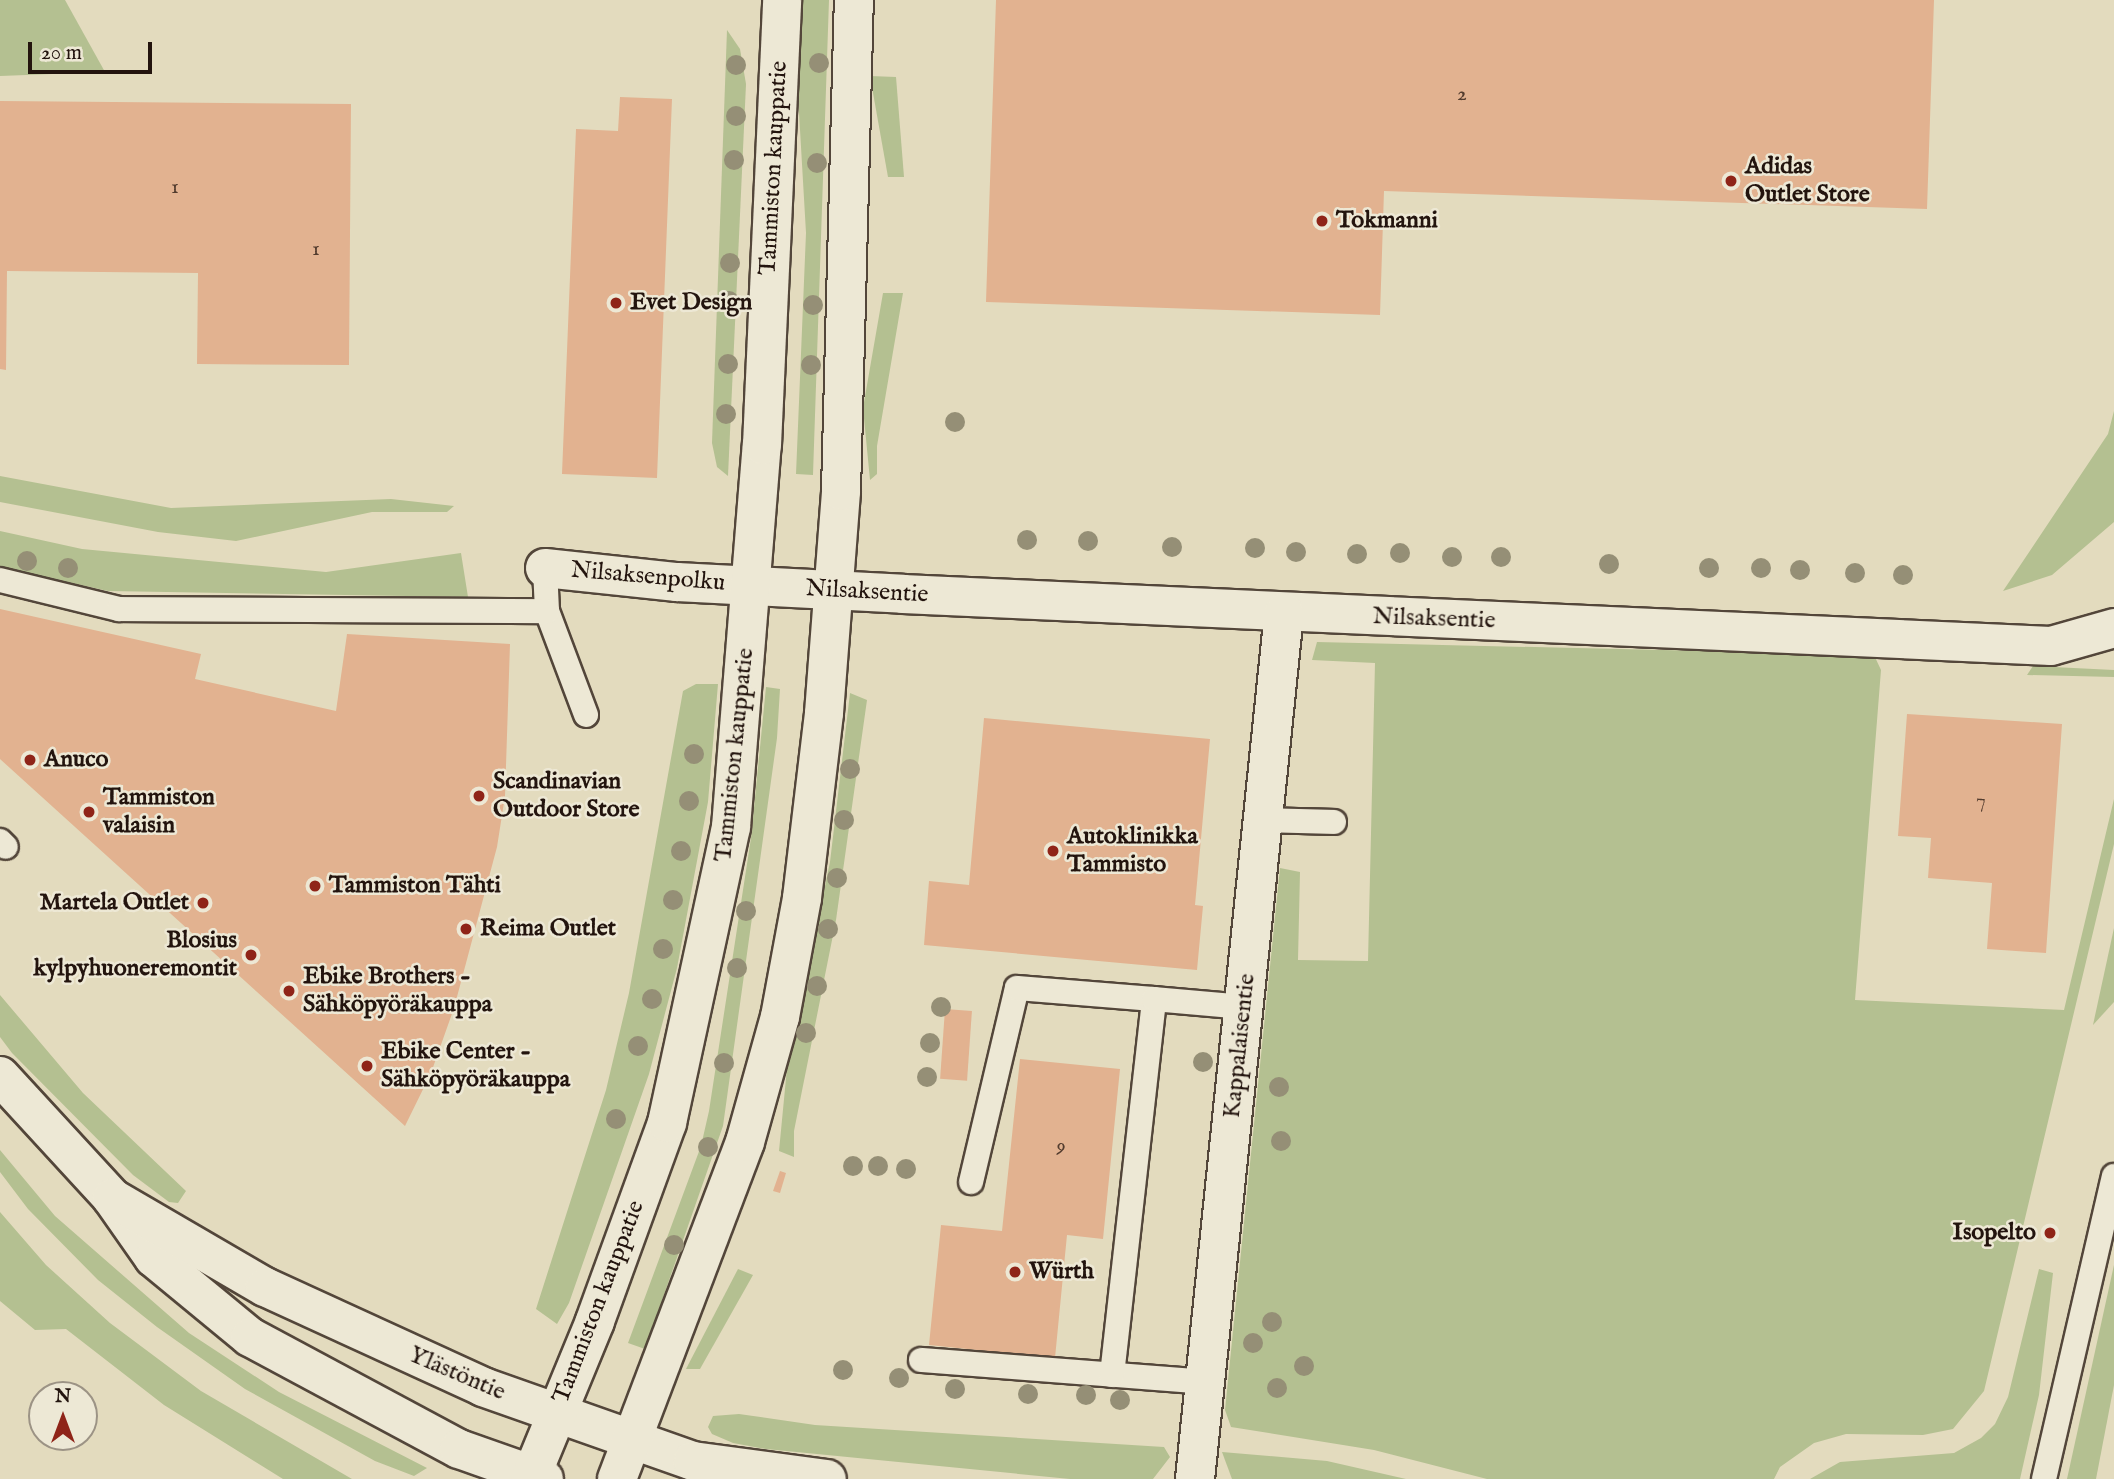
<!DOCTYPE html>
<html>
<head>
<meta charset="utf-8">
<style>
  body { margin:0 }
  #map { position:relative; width:2114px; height:1479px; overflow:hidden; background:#e3dbbe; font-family:"IM FELL English",serif }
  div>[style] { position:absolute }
  .green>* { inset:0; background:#b4c091 }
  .building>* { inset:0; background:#e2b290; transform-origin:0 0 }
  .roads { filter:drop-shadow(2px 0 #53463a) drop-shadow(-2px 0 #53463a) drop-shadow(0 2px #53463a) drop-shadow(0 -2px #53463a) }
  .lane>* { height:24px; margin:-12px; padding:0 12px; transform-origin:12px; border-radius:12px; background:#ede8d5 }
  .street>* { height:38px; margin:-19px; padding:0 19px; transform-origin:19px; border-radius:19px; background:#ede8d5 }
  .secondary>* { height:38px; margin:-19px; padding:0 19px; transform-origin:19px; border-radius:19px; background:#ede8d5 }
  .trees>* { width:20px; height:20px; margin:-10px; border-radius:50%; background:#958f76 }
  .dots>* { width:19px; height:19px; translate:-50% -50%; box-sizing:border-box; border:4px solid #ede8d5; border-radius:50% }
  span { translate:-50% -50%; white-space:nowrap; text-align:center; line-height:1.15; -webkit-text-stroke:5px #ede8d5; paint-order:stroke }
  .number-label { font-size:21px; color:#533c2e }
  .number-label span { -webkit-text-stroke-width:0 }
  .poi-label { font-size:24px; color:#23140e; font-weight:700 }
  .left { translate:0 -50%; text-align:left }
  .right { translate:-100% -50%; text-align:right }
  .street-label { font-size:24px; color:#23140e }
  .north { position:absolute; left:28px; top:1381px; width:70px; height:70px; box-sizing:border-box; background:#ede8d5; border:2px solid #9c9385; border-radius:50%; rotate:0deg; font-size:19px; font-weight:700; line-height:28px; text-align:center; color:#23140e }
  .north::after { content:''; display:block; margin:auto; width:24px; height:32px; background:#8f2418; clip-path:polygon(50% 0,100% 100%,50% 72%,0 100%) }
  .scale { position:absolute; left:28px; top:42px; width:124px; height:32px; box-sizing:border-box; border:4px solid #23140e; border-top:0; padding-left:9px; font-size:21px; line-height:24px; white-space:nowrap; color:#23140e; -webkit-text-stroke:5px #ede8d5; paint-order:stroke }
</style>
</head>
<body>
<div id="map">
  <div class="green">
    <i style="clip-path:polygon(0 0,65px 0,105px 72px,0 76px)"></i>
    <i style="clip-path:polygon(799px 0,829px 0,813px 475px,796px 474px,806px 233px,797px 78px)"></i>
    <i style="clip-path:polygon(727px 30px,740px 49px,746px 84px,728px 476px,717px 467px,712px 443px)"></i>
    <i style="clip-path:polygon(870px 76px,896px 77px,904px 177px,888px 177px)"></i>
    <i style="clip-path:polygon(883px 293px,903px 293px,877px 446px,877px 474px,870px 480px,863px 408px)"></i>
    <i style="clip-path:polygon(2114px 411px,2114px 522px,2052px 575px,2003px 591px,2108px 434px)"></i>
    <i style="clip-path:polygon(0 476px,171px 508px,391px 499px,454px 506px,447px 512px,372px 512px,236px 541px,158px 532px,0 502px)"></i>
    <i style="clip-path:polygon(0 531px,82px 549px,326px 572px,461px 553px,468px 597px,108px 591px,0 567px)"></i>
    <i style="clip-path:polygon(1317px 642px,1874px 655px,1881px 670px,1855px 1000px,2064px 1010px,2114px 799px,2114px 844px,1984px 1391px,1953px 1429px,1923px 1435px,1846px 1434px,1814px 1443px,1780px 1467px,1774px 1479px,1487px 1479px,1374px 1450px,1231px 1427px,1225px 1410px,1280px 868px,1300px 872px,1298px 960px,1368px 961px,1375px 663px,1312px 660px)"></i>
    <i style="clip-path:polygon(2033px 666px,2114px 670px,2114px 677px,2027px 675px)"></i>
    <i style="clip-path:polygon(696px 684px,718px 684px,708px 802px,677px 968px,649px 1074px,569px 1303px,557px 1324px,536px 1309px,606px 1090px,629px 993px,683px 691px)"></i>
    <i style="clip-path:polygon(766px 687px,780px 689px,777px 738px,723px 1126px,645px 1349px,628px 1343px,701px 1146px,709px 1111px,751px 838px)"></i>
    <i style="clip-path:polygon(850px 693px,867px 700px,836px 920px,794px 1131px,794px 1157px,779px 1151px,787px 1068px,830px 862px)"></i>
    <i style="clip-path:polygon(2114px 928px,2114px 1002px,2093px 1025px)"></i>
    <i style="clip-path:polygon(0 995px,83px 1093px,186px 1191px,178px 1203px,169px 1202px,133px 1175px,12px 1053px,0 1037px)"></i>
    <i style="clip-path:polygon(0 1150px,55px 1216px,189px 1333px,279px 1392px,427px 1468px,414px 1476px,375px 1461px,245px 1389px,157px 1327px,98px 1280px,28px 1209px,0 1172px)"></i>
    <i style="clip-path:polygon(0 1212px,46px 1265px,110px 1323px,201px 1391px,352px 1479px,283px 1479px,164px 1405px,66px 1329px,35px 1330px,0 1301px)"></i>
    <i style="clip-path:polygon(2114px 1265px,2114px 1385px,2096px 1479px,2067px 1479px)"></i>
    <i style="clip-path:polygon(738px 1269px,753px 1275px,700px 1369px,686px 1369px)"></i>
    <i style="clip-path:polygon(2039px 1269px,2053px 1273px,2039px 1395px,2020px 1479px,1810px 1479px,1840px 1462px,1954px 1453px,1981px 1438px,1995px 1424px,2008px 1397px)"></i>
    <i style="clip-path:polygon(739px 1414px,815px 1425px,1164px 1447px,1170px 1457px,1153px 1479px,1070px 1479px,766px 1449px,733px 1443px,712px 1434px,708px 1427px,713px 1416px)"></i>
    <i style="clip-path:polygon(1222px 1452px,1327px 1461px,1406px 1479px,1232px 1479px)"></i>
  </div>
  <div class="building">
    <i style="clip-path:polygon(996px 0,1934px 0,1927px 209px,1384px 191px,1380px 315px,986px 302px)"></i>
    <i style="clip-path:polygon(620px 97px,672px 99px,657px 478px,562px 474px,576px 129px,618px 131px)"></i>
    <i style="clip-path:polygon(0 101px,351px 104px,349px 365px,197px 364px,198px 273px,7px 271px,6px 370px,0 369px)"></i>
    <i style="clip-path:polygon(0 609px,201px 654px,195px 679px,336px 711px,347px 634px,510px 644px,505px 796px,497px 847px,454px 1008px,431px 1073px,405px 1126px,0 759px)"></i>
    <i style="clip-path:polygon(1907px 714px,2062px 724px,2046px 953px,1987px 949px,1992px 883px,1928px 878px,1931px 838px,1898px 836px)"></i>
    <i style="clip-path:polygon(984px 718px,1210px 739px,1195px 905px,1203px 906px,1197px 970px,924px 945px,929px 881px,969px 885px)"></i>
    <i style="left:945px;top:1009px;width:27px;height:70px;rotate:4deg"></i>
    <i style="clip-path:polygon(1020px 1059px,1120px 1069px,1103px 1239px,1067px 1235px,1055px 1358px,929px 1345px,941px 1225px,1002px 1231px)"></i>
    <i style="clip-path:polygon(780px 1171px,786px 1173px,780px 1193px,773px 1191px)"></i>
  </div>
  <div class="roads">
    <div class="lane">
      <i style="left:545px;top:568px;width:43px;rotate:87.3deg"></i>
      <i style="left:547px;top:611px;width:111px;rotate:69.4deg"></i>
      <i style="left:0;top:580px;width:122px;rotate:13.7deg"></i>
      <i style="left:119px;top:609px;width:428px;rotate:0.3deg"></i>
      <i style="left:1263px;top:820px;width:71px;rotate:1.6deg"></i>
      <i style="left:0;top:841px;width:8px;rotate:45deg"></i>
      <i style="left:971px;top:1182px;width:199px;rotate:-76.7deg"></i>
      <i style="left:1017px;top:988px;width:137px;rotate:4.6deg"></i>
      <i style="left:921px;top:1360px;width:285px;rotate:4.4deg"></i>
      <i style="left:1112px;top:1375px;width:378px;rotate:-83.6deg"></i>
      <i style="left:1154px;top:999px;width:90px;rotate:5.1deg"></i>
      <i style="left:2044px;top:1479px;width:311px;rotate:-77deg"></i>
    </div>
    <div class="street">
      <i style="left:545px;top:568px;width:133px;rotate:6.1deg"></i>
      <i style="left:677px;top:582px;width:226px;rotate:3deg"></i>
      <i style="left:903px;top:594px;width:1149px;rotate:2.59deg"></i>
      <i style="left:2051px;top:646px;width:66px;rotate:-15.9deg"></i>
      <i style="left:1195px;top:1479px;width:871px;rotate:-84.13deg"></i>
    </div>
    <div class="secondary">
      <i style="left:0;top:1076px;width:166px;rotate:47.4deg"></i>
      <i style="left:112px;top:1198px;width:73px;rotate:55deg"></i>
      <i style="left:154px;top:1258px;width:124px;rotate:39.5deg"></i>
      <i style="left:250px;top:1337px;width:237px;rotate:28.2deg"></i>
      <i style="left:459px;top:1449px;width:90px;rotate:19.4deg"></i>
      <i style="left:112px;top:1198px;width:177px;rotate:30.2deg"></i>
      <i style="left:265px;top:1287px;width:240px;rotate:24.6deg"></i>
      <i style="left:483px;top:1387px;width:223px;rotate:19.4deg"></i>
      <i style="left:693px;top:1461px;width:135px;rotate:7.7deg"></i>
      <i style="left:530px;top:1479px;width:171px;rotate:-67.6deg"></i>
      <i style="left:595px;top:1321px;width:211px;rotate:-70deg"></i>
      <i style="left:667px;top:1123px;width:303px;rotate:-77.8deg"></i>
      <i style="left:731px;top:827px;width:383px;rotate:-85.4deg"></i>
      <i style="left:762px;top:445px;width:445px;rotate:-87.4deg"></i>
      <i style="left:617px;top:1479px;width:360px;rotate:-69.2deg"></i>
      <i style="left:745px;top:1142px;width:130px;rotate:-74.4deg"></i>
      <i style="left:780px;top:1017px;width:121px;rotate:-79.5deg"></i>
      <i style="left:802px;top:898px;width:186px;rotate:-83.2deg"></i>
      <i style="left:824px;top:713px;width:223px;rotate:-85.6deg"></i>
      <i style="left:841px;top:491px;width:491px;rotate:-88.5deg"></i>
    </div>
  </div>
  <div class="trees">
    <i style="left:819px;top:63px"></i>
    <i style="left:736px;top:65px"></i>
    <i style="left:736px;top:116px"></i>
    <i style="left:734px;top:160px"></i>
    <i style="left:817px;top:163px"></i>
    <i style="left:730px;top:263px"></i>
    <i style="left:729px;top:301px"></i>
    <i style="left:813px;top:305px"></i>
    <i style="left:728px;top:364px"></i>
    <i style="left:811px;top:365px"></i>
    <i style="left:726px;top:414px"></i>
    <i style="left:955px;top:422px"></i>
    <i style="left:1027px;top:540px"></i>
    <i style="left:1088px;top:541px"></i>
    <i style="left:1172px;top:547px"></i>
    <i style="left:1255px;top:548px"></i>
    <i style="left:1296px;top:552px"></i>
    <i style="left:1400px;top:553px"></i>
    <i style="left:1357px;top:554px"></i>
    <i style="left:1452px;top:557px"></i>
    <i style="left:1501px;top:557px"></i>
    <i style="left:27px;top:561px"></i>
    <i style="left:1609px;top:564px"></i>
    <i style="left:68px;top:568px"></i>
    <i style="left:1709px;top:568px"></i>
    <i style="left:1761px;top:568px"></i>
    <i style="left:1800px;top:570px"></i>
    <i style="left:1855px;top:573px"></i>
    <i style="left:1903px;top:575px"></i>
    <i style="left:694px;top:754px"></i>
    <i style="left:850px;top:769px"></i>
    <i style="left:689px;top:801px"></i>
    <i style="left:844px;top:820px"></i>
    <i style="left:681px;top:851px"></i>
    <i style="left:837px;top:878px"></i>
    <i style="left:673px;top:900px"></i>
    <i style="left:746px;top:911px"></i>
    <i style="left:828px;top:929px"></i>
    <i style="left:663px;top:949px"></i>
    <i style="left:737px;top:968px"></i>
    <i style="left:817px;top:986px"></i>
    <i style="left:652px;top:999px"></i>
    <i style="left:941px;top:1007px"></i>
    <i style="left:806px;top:1033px"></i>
    <i style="left:930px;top:1043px"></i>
    <i style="left:638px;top:1046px"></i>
    <i style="left:1203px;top:1062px"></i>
    <i style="left:724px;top:1063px"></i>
    <i style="left:927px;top:1077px"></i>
    <i style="left:1279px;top:1087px"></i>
    <i style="left:616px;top:1119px"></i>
    <i style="left:1281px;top:1141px"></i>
    <i style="left:708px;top:1147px"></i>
    <i style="left:853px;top:1166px"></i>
    <i style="left:878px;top:1166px"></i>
    <i style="left:906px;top:1169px"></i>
    <i style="left:674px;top:1245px"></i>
    <i style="left:1272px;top:1322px"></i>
    <i style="left:1253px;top:1343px"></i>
    <i style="left:1304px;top:1366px"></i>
    <i style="left:843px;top:1370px"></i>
    <i style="left:899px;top:1378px"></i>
    <i style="left:1277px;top:1388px"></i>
    <i style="left:955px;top:1389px"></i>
    <i style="left:1028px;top:1394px"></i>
    <i style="left:1086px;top:1395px"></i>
    <i style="left:1120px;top:1400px"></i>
  </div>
  <div class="dots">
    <i style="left:1731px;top:181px;background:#8f2418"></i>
    <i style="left:1322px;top:221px;background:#8f2418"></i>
    <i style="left:616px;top:303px;background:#8f2418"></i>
    <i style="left:30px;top:760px;background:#8f2418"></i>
    <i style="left:479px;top:796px;background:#8f2418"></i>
    <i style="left:89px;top:812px;background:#8f2418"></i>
    <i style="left:1053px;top:851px;background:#8f2418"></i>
    <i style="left:315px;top:886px;background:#8f2418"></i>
    <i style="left:203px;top:903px;background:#8f2418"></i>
    <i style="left:466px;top:929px;background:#8f2418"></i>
    <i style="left:251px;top:955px;background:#8f2418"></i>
    <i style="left:289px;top:991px;background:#8f2418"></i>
    <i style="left:367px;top:1066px;background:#8f2418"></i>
    <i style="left:2050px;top:1233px;background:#8f2418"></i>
    <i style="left:1015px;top:1272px;background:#8f2418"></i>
  </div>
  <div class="number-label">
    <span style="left:1462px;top:95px">2</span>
    <span style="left:175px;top:188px">1</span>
    <span style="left:316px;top:250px">1</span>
    <span style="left:1981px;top:802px">7</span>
    <span style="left:1061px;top:1147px">9</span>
  </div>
  <div class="poi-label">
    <span class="left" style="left:1745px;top:181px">Adidas<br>Outlet Store</span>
    <span class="left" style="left:1336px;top:221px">Tokmanni</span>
    <span class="left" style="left:630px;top:303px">Evet Design</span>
    <span class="left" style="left:44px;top:760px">Anuco</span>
    <span class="left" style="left:493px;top:796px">Scandinavian<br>Outdoor Store</span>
    <span class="left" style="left:103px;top:812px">Tammiston<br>valaisin</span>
    <span class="left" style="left:1067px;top:851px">Autoklinikka<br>Tammisto</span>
    <span class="left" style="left:329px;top:886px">Tammiston Tähti</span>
    <span class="right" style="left:189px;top:903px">Martela Outlet</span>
    <span class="left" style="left:480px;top:929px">Reima Outlet</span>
    <span class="right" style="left:237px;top:955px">Blosius<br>kylpyhuoneremontit</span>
    <span class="left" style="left:303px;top:991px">Ebike Brothers -<br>Sähköpyöräkauppa</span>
    <span class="left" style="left:381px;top:1066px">Ebike Center -<br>Sähköpyöräkauppa</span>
    <span class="right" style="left:2036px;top:1233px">Isopelto</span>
    <span class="left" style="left:1029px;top:1272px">Würth</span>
  </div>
  <div class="street-label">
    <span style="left:774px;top:168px;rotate:-87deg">Tammiston kauppatie</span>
    <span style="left:648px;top:577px;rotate:5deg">Nilsaksenpolku</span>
    <span style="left:867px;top:592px;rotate:3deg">Nilsaksentie</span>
    <span style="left:1434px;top:619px;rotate:2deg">Nilsaksentie</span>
    <span style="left:735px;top:755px;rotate:-84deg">Tammiston kauppatie</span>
    <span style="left:1240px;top:1046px;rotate:-84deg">Kappalaisentie</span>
    <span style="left:599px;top:1302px;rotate:-69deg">Tammiston kauppatie</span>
    <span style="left:457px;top:1374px;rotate:23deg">Ylästöntie</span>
  </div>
  <div class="north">N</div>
  <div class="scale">20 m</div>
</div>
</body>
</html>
